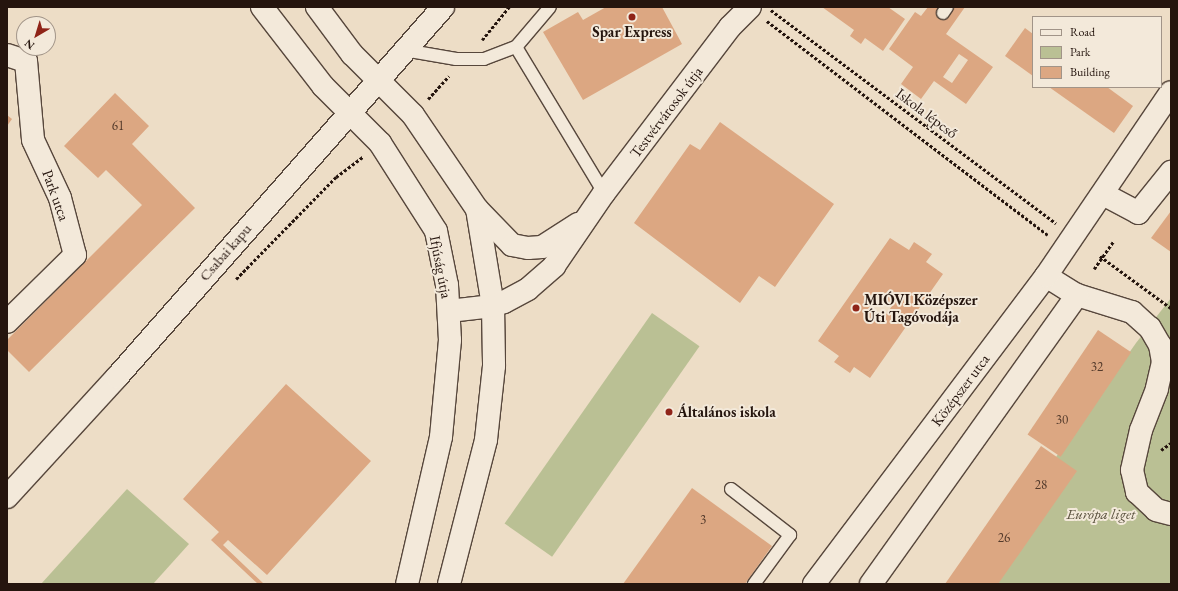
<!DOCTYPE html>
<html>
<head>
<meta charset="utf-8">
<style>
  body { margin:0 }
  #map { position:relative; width:1178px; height:591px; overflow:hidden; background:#edddc6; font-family:"EB Garamond",serif }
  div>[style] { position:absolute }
  .green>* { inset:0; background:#bac094; transform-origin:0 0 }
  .building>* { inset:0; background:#dca782; transform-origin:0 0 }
  .path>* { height:2.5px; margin-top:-1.25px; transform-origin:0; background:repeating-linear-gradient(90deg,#25150e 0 3px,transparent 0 5px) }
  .roads { filter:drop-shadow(1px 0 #57473c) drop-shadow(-1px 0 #57473c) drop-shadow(0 1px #57473c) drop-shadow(0 -1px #57473c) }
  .lane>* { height:12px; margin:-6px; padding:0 6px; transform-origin:6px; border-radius:6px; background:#f3e9da }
  .street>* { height:22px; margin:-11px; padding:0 11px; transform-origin:11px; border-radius:11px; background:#f3e9da }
  .secondary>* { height:22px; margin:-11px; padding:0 11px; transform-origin:11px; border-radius:11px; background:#f3e9da }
  .dots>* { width:11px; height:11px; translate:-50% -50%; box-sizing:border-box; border:2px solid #f3e9da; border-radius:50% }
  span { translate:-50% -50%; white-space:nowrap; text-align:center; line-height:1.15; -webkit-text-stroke:4px #f3e9da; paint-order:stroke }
  .number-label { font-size:13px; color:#533a2b }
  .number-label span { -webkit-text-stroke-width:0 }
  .poi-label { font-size:15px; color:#25150e; font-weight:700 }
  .left { translate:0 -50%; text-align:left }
  .street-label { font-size:15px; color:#25150e }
  .park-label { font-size:15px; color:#59513d; font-style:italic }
  .frame { position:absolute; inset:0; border:8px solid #25150e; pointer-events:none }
  .legend { position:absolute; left:1032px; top:16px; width:130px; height:72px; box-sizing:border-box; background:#f3e9da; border:1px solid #a19488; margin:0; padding:5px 7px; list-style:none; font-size:12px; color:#25150e }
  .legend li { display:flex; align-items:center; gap:8px; height:20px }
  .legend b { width:20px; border:1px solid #a19488 }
  .north { position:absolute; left:16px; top:16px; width:40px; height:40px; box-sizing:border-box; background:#f3e9da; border:1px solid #a19488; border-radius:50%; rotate:218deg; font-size:11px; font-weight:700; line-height:16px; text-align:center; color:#25150e }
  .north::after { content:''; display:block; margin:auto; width:14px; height:18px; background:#8f2418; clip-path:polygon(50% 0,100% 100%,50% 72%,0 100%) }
</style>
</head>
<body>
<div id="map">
  <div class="green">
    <i style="clip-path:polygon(1171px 298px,1171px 584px,967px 584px,1136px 343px)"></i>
    <i style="left:652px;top:313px;width:58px;height:257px;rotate:35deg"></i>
    <i style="clip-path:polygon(127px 489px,189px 544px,153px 584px,41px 584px)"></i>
  </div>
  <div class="building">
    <i style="clip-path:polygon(606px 7px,662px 7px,682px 44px,583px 100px,543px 32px,578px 12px,583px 20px)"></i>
    <i style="clip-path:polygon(822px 7px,888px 7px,905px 19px,883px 51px,865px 38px,861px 44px,850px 36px,854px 30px)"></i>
    <i style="clip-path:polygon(evenodd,928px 7px,965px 7px,946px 34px,993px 67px,966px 104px,934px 81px,921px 99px,901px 84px,913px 67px,889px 49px,915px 12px,921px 16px,928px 7px,959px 54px,968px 60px,952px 83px,943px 77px,959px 54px)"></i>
    <i style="clip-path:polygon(1025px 28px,1033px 34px,1033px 76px,1005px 56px)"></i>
    <i style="clip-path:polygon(1049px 87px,1107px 87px,1133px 106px,1114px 133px)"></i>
    <i style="clip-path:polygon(115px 93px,149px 126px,132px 144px,195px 208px,29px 372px,7px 350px,7px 340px,142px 205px,106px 170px,98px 178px,64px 146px)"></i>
    <i style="clip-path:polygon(7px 115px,12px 119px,7px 126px)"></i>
    <i style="clip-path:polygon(720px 122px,834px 204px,775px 287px,759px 276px,740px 303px,634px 223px,690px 144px,700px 150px)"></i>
    <i style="clip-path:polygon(1171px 211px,1171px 252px,1151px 238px)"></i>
    <i style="clip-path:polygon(evenodd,890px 238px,909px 250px,914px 242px,932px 254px,926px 262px,943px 274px,870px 378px,854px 367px,850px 373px,834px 362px,839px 356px,818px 341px,890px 238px,879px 297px,892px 306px,883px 319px,871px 310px,879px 297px)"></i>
    <i style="left:1098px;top:330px;width:40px;height:126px;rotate:34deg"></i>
    <i style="clip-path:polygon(286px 384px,371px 461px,267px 575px,228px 540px,223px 545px,264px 584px,258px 584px,211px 540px,219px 532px,183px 499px)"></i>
    <i style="clip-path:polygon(1041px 446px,1077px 471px,1003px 577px,998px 584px,945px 584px)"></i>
    <i style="clip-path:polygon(692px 488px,772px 546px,745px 584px,623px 584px)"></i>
  </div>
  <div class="path">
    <i style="left:771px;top:10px;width:356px;rotate:36.8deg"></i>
    <i style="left:767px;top:21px;width:353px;rotate:37.3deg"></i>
    <i style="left:482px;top:40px;width:43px;rotate:-50.7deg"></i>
    <i style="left:428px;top:99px;width:31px;rotate:-48deg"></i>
    <i style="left:927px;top:127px;width:6px;rotate:-59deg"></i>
    <i style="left:1100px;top:256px;width:88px;rotate:36.2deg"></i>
    <i style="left:1094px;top:269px;width:33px;rotate:-55deg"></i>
    <i style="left:236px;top:279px;width:143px;rotate:-45.6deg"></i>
    <i style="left:336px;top:177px;width:34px;rotate:-37deg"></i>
    <i style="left:1161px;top:450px;width:12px;rotate:-35deg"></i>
  </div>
  <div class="roads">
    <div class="lane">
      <i style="left:943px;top:13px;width:7px;rotate:-56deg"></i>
      <i style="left:516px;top:47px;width:170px;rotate:58.9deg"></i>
      <i style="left:404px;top:50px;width:53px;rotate:9.8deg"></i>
      <i style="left:456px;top:59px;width:28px"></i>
      <i style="left:484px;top:59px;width:34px;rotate:-21deg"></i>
      <i style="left:516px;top:47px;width:52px;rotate:-49.6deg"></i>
      <i style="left:731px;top:489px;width:75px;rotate:37.9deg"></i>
      <i style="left:790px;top:535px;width:61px;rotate:126.3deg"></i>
    </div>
    <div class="street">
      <i style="left:262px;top:7px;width:100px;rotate:52.3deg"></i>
      <i style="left:323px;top:86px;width:81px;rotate:45deg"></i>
      <i style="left:380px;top:143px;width:104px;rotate:57.5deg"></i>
      <i style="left:436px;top:231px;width:55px;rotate:78.5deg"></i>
      <i style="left:447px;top:285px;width:55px;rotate:86.9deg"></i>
      <i style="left:450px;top:340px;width:97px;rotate:95.3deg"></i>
      <i style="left:441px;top:437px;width:151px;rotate:103deg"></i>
      <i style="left:317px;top:7px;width:59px;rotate:53.3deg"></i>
      <i style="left:352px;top:54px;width:86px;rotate:45deg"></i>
      <i style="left:413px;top:115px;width:114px;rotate:55.8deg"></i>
      <i style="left:477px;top:209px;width:98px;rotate:80.6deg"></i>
      <i style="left:493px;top:306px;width:60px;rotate:89deg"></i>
      <i style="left:494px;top:366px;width:74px;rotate:96.2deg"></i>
      <i style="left:486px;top:440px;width:149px;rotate:104.4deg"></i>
      <i style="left:7px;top:55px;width:20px;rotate:18deg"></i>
      <i style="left:26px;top:61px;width:79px;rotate:84.9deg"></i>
      <i style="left:33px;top:140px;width:64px;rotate:65deg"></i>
      <i style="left:60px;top:198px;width:59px;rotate:75.3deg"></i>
      <i style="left:75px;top:255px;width:95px;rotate:135.4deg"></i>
      <i style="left:1103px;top:194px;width:40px;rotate:28deg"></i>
      <i style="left:1138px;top:213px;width:53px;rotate:-51.2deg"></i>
      <i style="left:477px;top:209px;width:50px;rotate:45.8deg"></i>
      <i style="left:512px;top:245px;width:16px;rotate:11deg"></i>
      <i style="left:528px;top:248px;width:14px;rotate:-4deg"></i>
      <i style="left:542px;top:247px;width:43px;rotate:-32.6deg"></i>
      <i style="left:1046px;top:276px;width:36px;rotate:32deg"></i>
      <i style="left:1077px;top:295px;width:58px;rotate:17.2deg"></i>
      <i style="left:1132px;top:312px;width:24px;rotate:42deg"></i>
      <i style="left:1150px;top:328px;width:20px;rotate:60deg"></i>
      <i style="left:1160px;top:345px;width:17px;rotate:80deg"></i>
      <i style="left:1163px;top:362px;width:28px;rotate:103deg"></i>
      <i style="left:1157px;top:389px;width:44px;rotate:111.3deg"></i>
      <i style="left:1141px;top:430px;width:41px;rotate:102.7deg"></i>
      <i style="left:1132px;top:470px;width:23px;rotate:77deg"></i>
      <i style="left:1137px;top:492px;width:26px;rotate:43deg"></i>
      <i style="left:1156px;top:510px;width:16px;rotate:15deg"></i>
      <i style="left:449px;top:311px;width:44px;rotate:-6.5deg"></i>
      <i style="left:493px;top:306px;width:12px;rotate:-20deg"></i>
      <i style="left:504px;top:302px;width:27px;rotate:-28deg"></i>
      <i style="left:528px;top:289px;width:35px;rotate:-41deg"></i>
      <i style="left:554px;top:266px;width:88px;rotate:-55.6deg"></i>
      <i style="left:604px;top:193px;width:208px;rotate:-52.8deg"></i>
      <i style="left:730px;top:27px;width:28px;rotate:-45deg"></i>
      <i style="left:814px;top:584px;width:386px;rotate:-53deg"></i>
      <i style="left:1046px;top:276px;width:222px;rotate:-55.8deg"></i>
      <i style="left:871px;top:584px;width:355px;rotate:-54.5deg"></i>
    </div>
    <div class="secondary">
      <i style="left:7px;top:497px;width:163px;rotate:-47.5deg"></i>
      <i style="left:117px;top:377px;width:493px;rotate:-48.6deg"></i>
    </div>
  </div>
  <div class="dots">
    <i style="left:632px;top:17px;background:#8f2418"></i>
    <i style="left:856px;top:308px;background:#8f2418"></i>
    <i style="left:669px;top:412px;background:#8f2418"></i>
  </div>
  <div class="number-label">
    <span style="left:118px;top:126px">61</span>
    <span style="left:1097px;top:367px">32</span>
    <span style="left:1062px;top:420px">30</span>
    <span style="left:1041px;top:485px">28</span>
    <span style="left:703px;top:520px">3</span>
    <span style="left:1004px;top:538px">26</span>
  </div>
  <div class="poi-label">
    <span style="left:632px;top:32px">Spar Express</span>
    <span class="left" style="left:864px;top:308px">MIÓVI Középszer<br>Úti Tagóvodája</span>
    <span class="left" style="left:677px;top:412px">Általános iskola</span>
  </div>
  <div class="street-label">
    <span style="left:666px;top:112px;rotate:-53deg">Testvérvárosok útja</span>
    <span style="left:927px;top:113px;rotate:37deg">Iskola lépcső</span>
    <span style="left:56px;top:195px;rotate:70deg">Park utca</span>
    <span style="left:225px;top:252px;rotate:-49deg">Csabai kapu</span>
    <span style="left:441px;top:267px;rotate:79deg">Ifjúság útja</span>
    <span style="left:960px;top:390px;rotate:-53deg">Középszer utca</span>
  </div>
  <div class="park-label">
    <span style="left:1101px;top:514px">Európa liget</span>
  </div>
  <div class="frame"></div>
  <ul class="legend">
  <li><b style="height:5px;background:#f3e9da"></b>Road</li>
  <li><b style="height:11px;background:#bac094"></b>Park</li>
  <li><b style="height:11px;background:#dca782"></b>Building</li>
  </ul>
  <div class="north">N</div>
</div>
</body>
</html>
